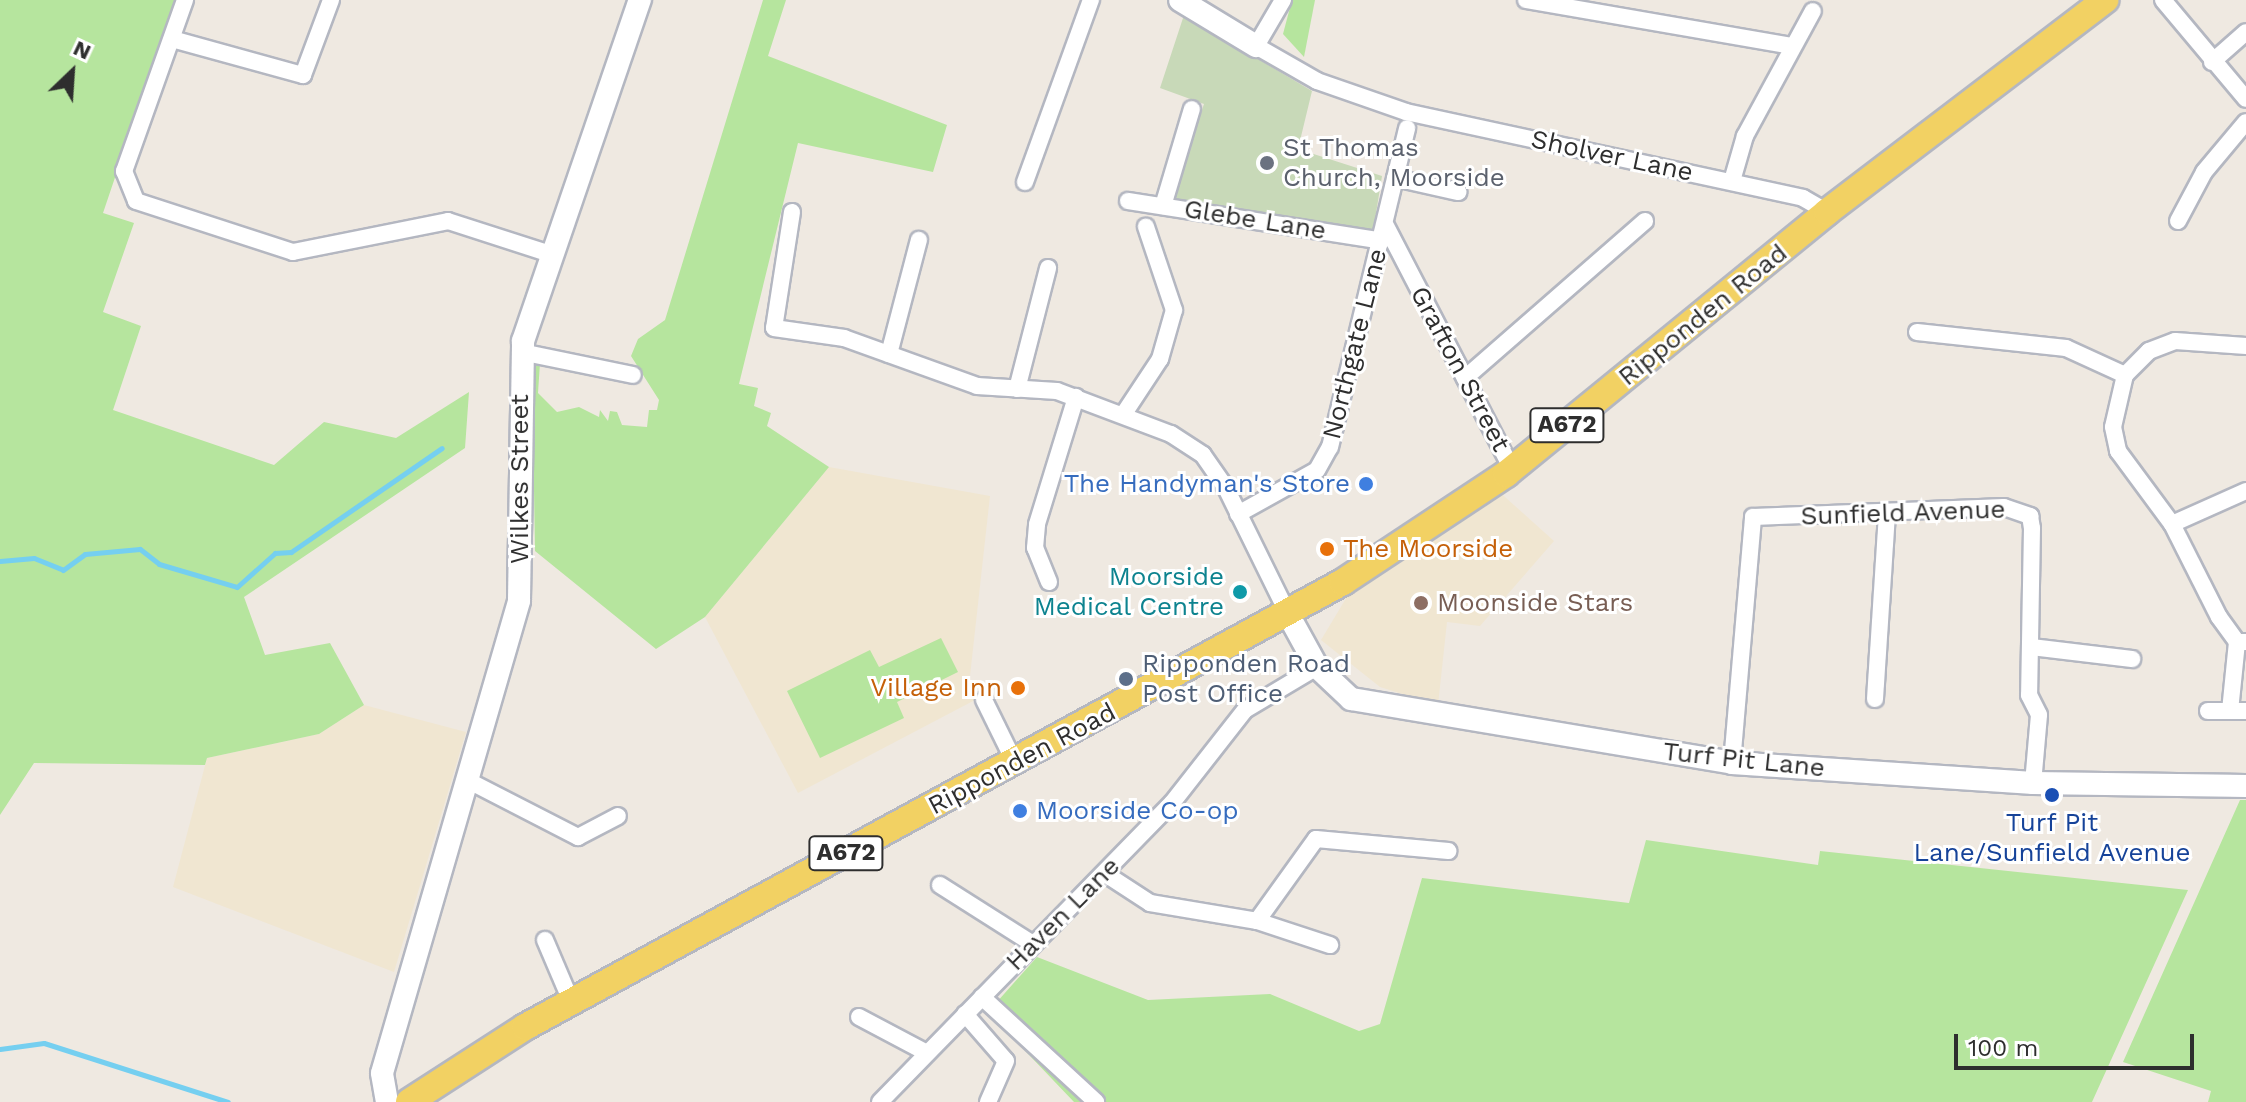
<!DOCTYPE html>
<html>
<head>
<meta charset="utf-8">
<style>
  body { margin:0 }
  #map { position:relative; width:2246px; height:1102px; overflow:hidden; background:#efe9e1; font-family:"Work Sans",sans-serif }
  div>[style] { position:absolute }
  .education>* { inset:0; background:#f0e6d1 }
  .green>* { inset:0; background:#b6e59e }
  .cemetery>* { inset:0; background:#c8d9b8 }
  .stream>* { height:5px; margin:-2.5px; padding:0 2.5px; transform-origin:2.5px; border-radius:2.5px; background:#75cff0 }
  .roads { filter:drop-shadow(2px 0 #b4b7c1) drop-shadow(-2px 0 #b4b7c1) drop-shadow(0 2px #b4b7c1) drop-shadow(0 -2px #b4b7c1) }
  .minor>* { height:16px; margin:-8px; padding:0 8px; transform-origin:8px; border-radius:8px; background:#fff }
  .tertiary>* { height:22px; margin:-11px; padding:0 11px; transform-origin:11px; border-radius:11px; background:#fff }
  .primary>* { height:26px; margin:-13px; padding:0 13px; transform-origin:13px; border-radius:13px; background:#f2d163 }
  .dots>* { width:22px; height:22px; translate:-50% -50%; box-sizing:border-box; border:4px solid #fff; border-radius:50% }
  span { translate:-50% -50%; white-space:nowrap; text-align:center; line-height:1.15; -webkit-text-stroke:6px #fff; paint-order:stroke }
  .shield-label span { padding:2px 6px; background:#fff; border:2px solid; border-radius:6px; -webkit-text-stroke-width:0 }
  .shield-label { font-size:24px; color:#2e2e2e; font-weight:700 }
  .worship-label { font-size:26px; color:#5b616d }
  .left { translate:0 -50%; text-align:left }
  .street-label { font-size:26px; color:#2e2e2e }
  .shop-label { font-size:26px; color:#366cbe }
  .right { translate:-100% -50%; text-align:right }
  .food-label { font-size:26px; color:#c56008 }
  .culture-label { font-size:26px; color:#0d838f }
  .education-label { font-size:26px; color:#785e54 }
  .service-label { font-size:26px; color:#4e5e75 }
  .transit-label { font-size:26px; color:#164399 }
  .north { position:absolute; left:32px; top:32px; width:80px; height:80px; -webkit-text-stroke:6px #fff; paint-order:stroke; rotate:25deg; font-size:22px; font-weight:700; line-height:32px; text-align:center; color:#2e2e2e }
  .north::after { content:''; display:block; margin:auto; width:28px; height:36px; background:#2e2e2e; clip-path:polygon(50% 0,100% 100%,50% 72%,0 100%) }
  .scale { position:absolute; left:1954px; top:1034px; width:240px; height:36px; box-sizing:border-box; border:4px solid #2e2e2e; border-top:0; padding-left:10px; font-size:24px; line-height:28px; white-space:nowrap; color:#2e2e2e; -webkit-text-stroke:6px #fff; paint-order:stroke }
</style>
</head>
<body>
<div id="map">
  <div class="education">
    <i style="clip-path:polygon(829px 467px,990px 496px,969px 685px,975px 700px,798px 793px,705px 617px)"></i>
    <i style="clip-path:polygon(1495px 488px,1554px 541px,1480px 626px,1447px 622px,1438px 705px,1380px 687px,1321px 640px,1354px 585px)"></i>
    <i style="clip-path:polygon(364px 705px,466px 732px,394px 972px,173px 887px,207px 758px,319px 734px)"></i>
  </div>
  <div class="green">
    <i style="clip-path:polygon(0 0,175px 0,103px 213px,134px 223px,103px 312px,141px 326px,113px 410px,274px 465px,324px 422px,396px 438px,469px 392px,465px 448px,244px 597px,265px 655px,330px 643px,364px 705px,319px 734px,207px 758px,205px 765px,34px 763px,0 815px)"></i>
    <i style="clip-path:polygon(763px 0,786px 0,768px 56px,947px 125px,933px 172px,798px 143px,739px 384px,758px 388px,754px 406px,771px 413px,767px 426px,829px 467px,705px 617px,656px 649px,535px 551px,532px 367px,540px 363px,538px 393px,557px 412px,579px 407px,599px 417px,600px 410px,608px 421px,610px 411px,617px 412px,622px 425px,647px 427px,649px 410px,657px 410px,659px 400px,631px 356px,638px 339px,665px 320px)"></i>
    <i style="clip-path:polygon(1292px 0,1315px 0,1304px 57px,1283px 34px)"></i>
    <i style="clip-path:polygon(941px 638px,958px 672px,897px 702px,904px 718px,820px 758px,787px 691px,870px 650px,879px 667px)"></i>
    <i style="clip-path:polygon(2240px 800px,2246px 800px,2246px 1102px,2208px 1102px,2211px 1091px,2123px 1062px)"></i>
    <i style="clip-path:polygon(1646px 840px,1818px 865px,1820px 851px,2188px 890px,2092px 1102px,1074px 1102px,988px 1012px,1037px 957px,1148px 1000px,1270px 994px,1359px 1031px,1380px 1024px,1422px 878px,1629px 903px)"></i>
  </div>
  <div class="cemetery">
    <i style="clip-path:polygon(1184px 15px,1312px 91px,1298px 149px,1382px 176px,1373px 232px,1171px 199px,1204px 104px,1160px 88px)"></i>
  </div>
  <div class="stream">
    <i style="left:0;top:561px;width:34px;rotate:-5deg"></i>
    <i style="left:34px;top:558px;width:31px;rotate:22deg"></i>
    <i style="left:63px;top:570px;width:27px;rotate:-36deg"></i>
    <i style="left:85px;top:554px;width:55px;rotate:-5.2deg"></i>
    <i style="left:140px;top:549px;width:24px;rotate:38deg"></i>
    <i style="left:159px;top:564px;width:81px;rotate:16.4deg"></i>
    <i style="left:237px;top:587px;width:51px;rotate:-41.8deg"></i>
    <i style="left:275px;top:553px;width:16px;rotate:-4deg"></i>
    <i style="left:291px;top:552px;width:183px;rotate:-34.6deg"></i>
    <i style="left:0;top:1049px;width:44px;rotate:-7.8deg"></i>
    <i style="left:44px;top:1043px;width:193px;rotate:17.8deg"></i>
  </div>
  <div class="roads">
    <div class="minor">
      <i style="left:185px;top:0;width:182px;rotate:109.6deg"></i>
      <i style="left:124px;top:171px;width:32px;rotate:68deg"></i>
      <i style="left:136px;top:201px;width:165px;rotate:18deg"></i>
      <i style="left:293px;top:252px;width:158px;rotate:-11.3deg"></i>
      <i style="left:448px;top:221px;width:108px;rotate:17.8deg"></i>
      <i style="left:1283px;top:0;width:53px;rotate:120.4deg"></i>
      <i style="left:1256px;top:46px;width:70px;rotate:29.8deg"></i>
      <i style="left:1317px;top:81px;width:94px;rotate:19.2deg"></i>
      <i style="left:1406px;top:112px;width:406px;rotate:12.2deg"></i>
      <i style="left:1803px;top:198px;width:28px;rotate:30deg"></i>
      <i style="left:1526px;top:0;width:270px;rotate:9.8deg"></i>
      <i style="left:2163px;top:0;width:129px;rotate:50deg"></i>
      <i style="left:172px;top:39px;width:136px;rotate:15.4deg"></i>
      <i style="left:303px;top:75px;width:80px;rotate:-69.5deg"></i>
      <i style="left:2212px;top:62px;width:45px;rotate:-41.4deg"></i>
      <i style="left:1395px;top:178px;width:65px;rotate:12.5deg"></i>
      <i style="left:1732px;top:181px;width:47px;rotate:-73.9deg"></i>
      <i style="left:1745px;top:136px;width:142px;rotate:-61.5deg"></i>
      <i style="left:1025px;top:182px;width:194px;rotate:-70.1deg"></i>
      <i style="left:1128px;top:201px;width:257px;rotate:8.9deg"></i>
      <i style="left:1163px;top:206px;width:101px;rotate:-73.4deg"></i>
      <i style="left:792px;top:212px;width:117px;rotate:98.8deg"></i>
      <i style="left:774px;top:328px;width:71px;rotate:8.1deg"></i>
      <i style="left:844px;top:338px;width:141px;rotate:19.8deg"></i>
      <i style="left:977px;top:386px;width:80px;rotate:3.6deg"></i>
      <i style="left:1057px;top:391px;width:122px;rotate:20.7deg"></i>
      <i style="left:1171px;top:434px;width:38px;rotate:33deg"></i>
      <i style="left:1203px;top:455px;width:40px;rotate:55.1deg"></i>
      <i style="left:1226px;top:488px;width:143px;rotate:63.8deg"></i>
      <i style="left:2178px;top:221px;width:55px;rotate:-62deg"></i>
      <i style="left:2204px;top:172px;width:65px;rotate:-50deg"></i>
      <i style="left:1386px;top:226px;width:274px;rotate:62.6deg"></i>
      <i style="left:1917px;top:332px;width:150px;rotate:6.1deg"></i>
      <i style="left:2066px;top:348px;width:65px;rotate:24.6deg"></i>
      <i style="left:2246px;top:346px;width:71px;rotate:-176deg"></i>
      <i style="left:2175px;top:341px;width:28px;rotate:159deg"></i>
      <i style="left:2149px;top:351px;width:34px;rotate:135deg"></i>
      <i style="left:2125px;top:375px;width:53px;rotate:103deg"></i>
      <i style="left:2113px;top:427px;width:25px;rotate:78deg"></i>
      <i style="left:2118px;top:451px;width:91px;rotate:53.5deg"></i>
      <i style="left:2172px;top:524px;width:104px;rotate:63.2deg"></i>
      <i style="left:2219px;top:617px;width:31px;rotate:54deg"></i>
      <i style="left:2237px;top:642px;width:9px"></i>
      <i style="left:521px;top:352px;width:114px;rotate:11.6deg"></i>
      <i style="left:889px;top:354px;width:118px;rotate:-75.3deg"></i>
      <i style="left:1465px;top:378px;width:239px;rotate:-41.1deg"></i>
      <i style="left:1017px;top:389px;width:125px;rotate:-75.6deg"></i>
      <i style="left:1125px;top:412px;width:64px;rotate:-56.6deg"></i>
      <i style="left:1160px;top:359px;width:51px;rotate:-74.1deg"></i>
      <i style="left:1174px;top:310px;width:88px;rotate:-108.6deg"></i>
      <i style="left:1238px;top:514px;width:90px;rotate:-29.1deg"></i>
      <i style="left:1317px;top:470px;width:26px;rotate:-61deg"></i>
      <i style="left:1330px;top:447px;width:328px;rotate:-76.4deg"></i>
      <i style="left:2172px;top:524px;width:81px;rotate:-24deg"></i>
      <i style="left:1049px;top:582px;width:37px;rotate:-112deg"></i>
      <i style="left:1035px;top:548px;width:24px;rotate:-85deg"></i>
      <i style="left:1037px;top:524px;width:133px;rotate:-72.9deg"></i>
      <i style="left:2031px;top:647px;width:102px;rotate:6.8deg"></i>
      <i style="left:1875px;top:699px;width:186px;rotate:-86.3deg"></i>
      <i style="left:984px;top:700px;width:70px;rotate:63.8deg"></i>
      <i style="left:2208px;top:711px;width:38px"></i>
      <i style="left:2230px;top:711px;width:69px;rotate:-84.2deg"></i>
      <i style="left:1732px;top:763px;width:247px;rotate:-85.1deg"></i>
      <i style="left:1753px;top:517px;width:251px;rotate:-2.3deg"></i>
      <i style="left:2004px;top:507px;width:28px;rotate:19deg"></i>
      <i style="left:2030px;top:516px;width:12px;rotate:81deg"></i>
      <i style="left:2032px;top:528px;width:167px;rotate:91deg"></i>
      <i style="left:2029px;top:695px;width:22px;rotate:63deg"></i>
      <i style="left:2039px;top:715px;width:68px;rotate:95deg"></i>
      <i style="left:467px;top:780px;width:125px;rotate:27.2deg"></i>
      <i style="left:578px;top:837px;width:45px;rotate:-27.7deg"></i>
      <i style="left:1104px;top:873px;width:55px;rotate:33.1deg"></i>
      <i style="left:1150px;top:903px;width:109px;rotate:9.5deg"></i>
      <i style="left:1257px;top:921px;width:101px;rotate:-54.3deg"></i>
      <i style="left:1316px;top:839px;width:133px;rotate:5.2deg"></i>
      <i style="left:940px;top:885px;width:110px;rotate:32.4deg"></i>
      <i style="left:1257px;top:921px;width:77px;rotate:18.2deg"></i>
      <i style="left:545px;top:940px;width:66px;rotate:66.9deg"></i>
      <i style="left:982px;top:997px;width:155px;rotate:42.6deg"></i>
      <i style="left:965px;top:1014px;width:62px;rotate:48.9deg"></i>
      <i style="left:1006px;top:1061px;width:45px;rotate:113.7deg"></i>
      <i style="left:859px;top:1017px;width:77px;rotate:27.9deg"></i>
      <i style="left:880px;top:1102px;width:418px;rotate:-45.7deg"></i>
      <i style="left:1172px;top:803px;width:118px;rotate:-51.9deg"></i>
      <i style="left:1245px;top:710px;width:84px;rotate:-30.8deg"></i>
    </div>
    <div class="tertiary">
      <i style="left:1180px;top:0;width:89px;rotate:31.2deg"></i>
      <i style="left:1289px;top:616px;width:58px;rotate:61.2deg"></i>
      <i style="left:1317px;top:667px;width:47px;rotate:43.3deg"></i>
      <i style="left:1351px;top:699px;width:386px;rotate:9.5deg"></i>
      <i style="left:1732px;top:763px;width:302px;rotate:3.8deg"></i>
      <i style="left:2033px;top:783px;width:213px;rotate:0.8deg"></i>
      <i style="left:387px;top:1102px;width:29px;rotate:-100deg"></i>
      <i style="left:382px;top:1073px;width:492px;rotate:-73.8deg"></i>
      <i style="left:519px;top:600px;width:259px;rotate:-89.1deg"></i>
      <i style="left:523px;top:341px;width:361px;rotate:-71.1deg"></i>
    </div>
    <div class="primary">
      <i style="left:409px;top:1102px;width:138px;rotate:-32.9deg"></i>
      <i style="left:525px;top:1027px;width:931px;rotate:-28.55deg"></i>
      <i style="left:1343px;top:582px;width:196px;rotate:-33.5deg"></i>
      <i style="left:1506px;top:474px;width:414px;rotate:-39.2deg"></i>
      <i style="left:1827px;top:212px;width:350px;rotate:-37.3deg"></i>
    </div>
  </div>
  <div class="dots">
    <i style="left:1267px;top:163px;background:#6b7280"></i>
    <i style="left:1366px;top:484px;background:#3f7fe0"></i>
    <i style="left:1327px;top:549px;background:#e8710a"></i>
    <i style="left:1240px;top:592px;background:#0f9aa8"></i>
    <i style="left:1421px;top:603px;background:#8d6e63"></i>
    <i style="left:1126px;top:679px;background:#5c6f8a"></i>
    <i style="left:1018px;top:688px;background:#e8710a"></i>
    <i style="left:2052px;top:795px;background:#1a4fb4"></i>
    <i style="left:1020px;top:811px;background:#3f7fe0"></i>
  </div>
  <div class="shield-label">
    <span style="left:1567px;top:425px">A672</span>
    <span style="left:846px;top:853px">A672</span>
  </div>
  <div class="worship-label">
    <span class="left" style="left:1283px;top:163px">St Thomas<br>Church, Moorside</span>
  </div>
  <div class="street-label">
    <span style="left:1612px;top:156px;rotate:12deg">Sholver Lane</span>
    <span style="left:1255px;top:220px;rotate:9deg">Glebe Lane</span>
    <span style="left:1703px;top:315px;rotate:-39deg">Ripponden Road</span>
    <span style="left:1355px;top:344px;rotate:-76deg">Northgate Lane</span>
    <span style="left:1460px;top:369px;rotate:62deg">Grafton Street</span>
    <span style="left:520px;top:479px;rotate:-90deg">Wilkes Street</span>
    <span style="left:1903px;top:513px;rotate:-2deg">Sunfield Avenue</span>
    <span style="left:1022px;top:759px;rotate:-28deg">Ripponden Road</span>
    <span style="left:1744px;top:760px;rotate:6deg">Turf Pit Lane</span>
    <span style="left:1063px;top:914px;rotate:-45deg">Haven Lane</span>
  </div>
  <div class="shop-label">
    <span class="right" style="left:1350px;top:484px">The Handyman's Store</span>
    <span class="left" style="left:1036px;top:811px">Moorside Co-op</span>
  </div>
  <div class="food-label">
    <span class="left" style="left:1343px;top:549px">The Moorside</span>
    <span class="right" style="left:1002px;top:688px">Village Inn</span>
  </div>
  <div class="culture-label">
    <span class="right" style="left:1224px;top:592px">Moorside<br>Medical Centre</span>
  </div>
  <div class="education-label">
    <span class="left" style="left:1437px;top:603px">Moonside Stars</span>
  </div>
  <div class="service-label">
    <span class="left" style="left:1142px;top:679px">Ripponden Road<br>Post Office</span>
  </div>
  <div class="transit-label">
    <span style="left:2052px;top:838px">Turf Pit<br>Lane/Sunfield Avenue</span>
  </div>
  <div class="north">N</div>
  <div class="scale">100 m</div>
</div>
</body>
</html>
